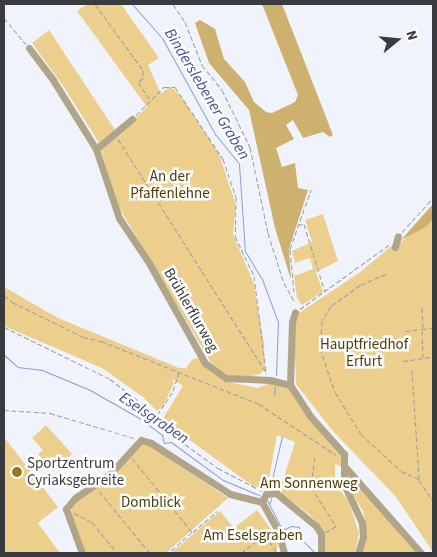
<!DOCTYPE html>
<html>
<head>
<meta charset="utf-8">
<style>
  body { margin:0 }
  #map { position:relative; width:437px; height:557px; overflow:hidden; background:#f0f3fb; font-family:"Source Sans 3",sans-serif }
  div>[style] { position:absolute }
  .green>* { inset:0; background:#eccf8c }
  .forest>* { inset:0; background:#ceb16e }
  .stream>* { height:1px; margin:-0.5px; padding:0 0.5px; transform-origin:0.5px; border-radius:0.5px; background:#899eda }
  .path>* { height:1px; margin-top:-0.5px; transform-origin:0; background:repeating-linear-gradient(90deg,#9b9da4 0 5px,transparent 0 7.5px) }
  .minor>* { height:7px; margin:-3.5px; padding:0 3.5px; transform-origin:3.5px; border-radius:3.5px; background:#b1a589 }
  .dots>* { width:14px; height:14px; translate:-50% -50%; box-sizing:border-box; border:2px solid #fff; border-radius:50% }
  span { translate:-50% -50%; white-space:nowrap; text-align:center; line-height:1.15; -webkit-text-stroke:5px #fff; paint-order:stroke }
  .park-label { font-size:15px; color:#503c03 }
  .street-label { font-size:15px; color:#3a3b3f }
  .poi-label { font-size:15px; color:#3a3b3f }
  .left { translate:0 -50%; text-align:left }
  .water-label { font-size:16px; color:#3b5099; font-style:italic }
  .frame { position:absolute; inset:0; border:5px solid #3a3b3f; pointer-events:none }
  .north { position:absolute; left:372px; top:15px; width:50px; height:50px; -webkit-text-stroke:4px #fff; paint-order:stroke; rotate:73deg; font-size:14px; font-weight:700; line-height:20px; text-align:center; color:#3a3b3f }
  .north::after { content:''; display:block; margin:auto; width:18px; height:22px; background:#3a3b3f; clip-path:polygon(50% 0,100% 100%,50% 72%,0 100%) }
</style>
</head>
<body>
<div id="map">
  <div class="green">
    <i style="clip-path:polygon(87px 4px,121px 4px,159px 58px,148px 65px,161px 94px,170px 86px,181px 96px,219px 154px,236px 205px,233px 234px,254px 284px,264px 344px,265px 369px,260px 374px,248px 377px,228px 375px,213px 366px,118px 206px,101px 150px,147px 107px,77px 11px)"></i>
    <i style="clip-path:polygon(49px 30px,115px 130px,99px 143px,64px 87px,32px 43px)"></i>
    <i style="clip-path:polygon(323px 214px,338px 261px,316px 272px,323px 292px,302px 305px,297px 298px,294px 276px,313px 269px,310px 258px,295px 263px,292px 251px,312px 242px,305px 220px)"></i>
    <i style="clip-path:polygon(433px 219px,433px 552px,396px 497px,332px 430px,296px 384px,294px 327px,299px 313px,359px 273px,395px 243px,399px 243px)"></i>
    <i style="clip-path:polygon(4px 287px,58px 318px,179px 368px,186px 368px,193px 359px,200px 358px,208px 369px,233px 383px,258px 388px,272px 382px,291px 390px,342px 458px,342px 467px,335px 464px,335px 483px,349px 502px,359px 533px,355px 553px,325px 553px,323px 531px,310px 515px,282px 494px,282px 483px,295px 442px,277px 435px,267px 489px,253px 486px,162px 420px,183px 386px,172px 379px,174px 383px,163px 406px,157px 411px,143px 397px,102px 368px,4px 326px)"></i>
    <i style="clip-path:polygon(46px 425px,72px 454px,53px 471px,38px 454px,43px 450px,32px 438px)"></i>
    <i style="clip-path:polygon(4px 437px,58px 507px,38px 523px,60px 553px,4px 553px)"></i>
    <i style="clip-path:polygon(144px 442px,228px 498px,166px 553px,83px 553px,70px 515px,74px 502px)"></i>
    <i style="clip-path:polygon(348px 475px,418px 553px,361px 553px,366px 524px,363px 511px,347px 485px)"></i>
    <i style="clip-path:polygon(257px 510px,279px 540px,276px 553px,171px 553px,220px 511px,234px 528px)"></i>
  </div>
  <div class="forest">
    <i style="clip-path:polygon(262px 4px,282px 4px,333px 135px,330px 137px,323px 132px,303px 138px,293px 120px,286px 125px,294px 139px,276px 148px,282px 167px,295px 163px,298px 188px,308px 190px,289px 249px,291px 280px,275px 228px,249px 110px,209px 63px,195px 23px,200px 20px,215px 29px,224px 59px,245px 82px,254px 102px,266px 112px,272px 113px,295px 102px,298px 95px)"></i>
    <i style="clip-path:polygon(433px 204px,433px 219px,426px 227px,401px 240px)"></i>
  </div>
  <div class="stream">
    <i style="left:132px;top:4px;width:45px;rotate:48.6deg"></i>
    <i style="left:162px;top:38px;width:110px;rotate:61.1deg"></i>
    <i style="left:215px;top:134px;width:38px;rotate:51deg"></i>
    <i style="left:239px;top:164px;width:87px;rotate:86.1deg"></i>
    <i style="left:245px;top:251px;width:33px;rotate:59deg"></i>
    <i style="left:262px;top:279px;width:46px;rotate:69.6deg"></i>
    <i style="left:278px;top:322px;width:53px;rotate:92.2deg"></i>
    <i style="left:4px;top:355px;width:18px;rotate:41deg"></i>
    <i style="left:18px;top:367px;width:24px;rotate:7deg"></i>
    <i style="left:42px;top:370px;width:52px;rotate:22.6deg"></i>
    <i style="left:90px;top:390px;width:56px;rotate:29.7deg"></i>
    <i style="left:139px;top:418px;width:29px;rotate:36deg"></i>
    <i style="left:162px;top:435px;width:8px;rotate:76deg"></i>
    <i style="left:164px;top:443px;width:7px;rotate:-8deg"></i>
    <i style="left:171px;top:442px;width:64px;rotate:36.2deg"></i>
    <i style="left:223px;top:480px;width:41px;rotate:22.8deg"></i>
    <i style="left:274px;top:395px;width:9px;rotate:-84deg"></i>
    <i style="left:270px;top:488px;width:53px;rotate:-77deg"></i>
    <i style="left:267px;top:500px;width:29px;rotate:63deg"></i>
    <i style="left:280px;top:526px;width:6px;rotate:31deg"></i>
    <i style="left:285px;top:529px;width:7px;rotate:-27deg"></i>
    <i style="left:291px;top:526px;width:8px;rotate:7deg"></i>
    <i style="left:299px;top:527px;width:13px;rotate:77deg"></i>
    <i style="left:302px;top:540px;width:18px;rotate:45deg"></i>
    <i style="left:270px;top:503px;width:5px;rotate:-79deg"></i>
  </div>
  <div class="path">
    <i style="left:95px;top:4px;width:82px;rotate:54deg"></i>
    <i style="left:143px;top:70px;width:8px;rotate:90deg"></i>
    <i style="left:143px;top:78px;width:6px;rotate:141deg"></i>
    <i style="left:138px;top:82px;width:23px;rotate:56deg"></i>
    <i style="left:173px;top:4px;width:22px;rotate:56deg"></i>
    <i style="left:185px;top:22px;width:46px;rotate:68.4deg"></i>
    <i style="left:202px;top:65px;width:32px;rotate:51deg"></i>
    <i style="left:222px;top:90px;width:64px;rotate:63.8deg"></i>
    <i style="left:250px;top:147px;width:88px;rotate:78.2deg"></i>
    <i style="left:268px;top:233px;width:52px;rotate:72.3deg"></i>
    <i style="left:284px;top:283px;width:21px;rotate:61deg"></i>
    <i style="left:4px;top:18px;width:34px;rotate:50deg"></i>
    <i style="left:136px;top:115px;width:40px;rotate:-45deg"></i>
    <i style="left:164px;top:87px;width:11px"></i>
    <i style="left:175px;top:87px;width:87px;rotate:56.3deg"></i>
    <i style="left:223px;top:159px;width:40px;rotate:71.1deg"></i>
    <i style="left:236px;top:197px;width:39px;rotate:91deg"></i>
    <i style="left:235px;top:236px;width:44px;rotate:64.6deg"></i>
    <i style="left:254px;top:276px;width:98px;rotate:82.9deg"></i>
    <i style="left:118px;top:139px;width:276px;rotate:57.6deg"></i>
    <i style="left:298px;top:225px;width:6px;rotate:-9deg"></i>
    <i style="left:304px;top:224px;width:71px;rotate:72.8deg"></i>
    <i style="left:402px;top:232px;width:46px;rotate:-47.6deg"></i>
    <i style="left:386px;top:274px;width:28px;rotate:157deg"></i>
    <i style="left:360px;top:285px;width:36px;rotate:144deg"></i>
    <i style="left:331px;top:306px;width:17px;rotate:121deg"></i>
    <i style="left:322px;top:321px;width:27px;rotate:94deg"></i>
    <i style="left:320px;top:348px;width:46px;rotate:71.2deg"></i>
    <i style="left:335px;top:392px;width:49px;rotate:58.2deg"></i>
    <i style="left:361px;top:434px;width:54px;rotate:42.8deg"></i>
    <i style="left:401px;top:471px;width:20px;rotate:24deg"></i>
    <i style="left:419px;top:479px;width:109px;rotate:-93.7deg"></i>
    <i style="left:294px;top:292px;width:43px;rotate:-95.3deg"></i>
    <i style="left:290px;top:249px;width:63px;rotate:-70.4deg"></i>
    <i style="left:4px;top:295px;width:11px;rotate:41deg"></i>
    <i style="left:12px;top:302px;width:79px;rotate:26.2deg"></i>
    <i style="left:83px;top:337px;width:18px;rotate:13deg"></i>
    <i style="left:101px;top:341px;width:170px;rotate:21.7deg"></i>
    <i style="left:259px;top:404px;width:92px;rotate:33.5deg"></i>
    <i style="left:422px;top:308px;width:21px;rotate:87deg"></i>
    <i style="left:300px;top:309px;width:111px;rotate:-35.8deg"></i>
    <i style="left:4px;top:327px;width:118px;rotate:26.1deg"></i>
    <i style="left:110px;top:379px;width:59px;rotate:37.5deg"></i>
    <i style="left:157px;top:415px;width:19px;rotate:58deg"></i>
    <i style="left:167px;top:431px;width:63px;rotate:36deg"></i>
    <i style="left:218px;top:468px;width:50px;rotate:27.6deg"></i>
    <i style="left:405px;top:331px;width:16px;rotate:-7deg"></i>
    <i style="left:423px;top:358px;width:29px;rotate:-92deg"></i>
    <i style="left:422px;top:329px;width:11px;rotate:-5deg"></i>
    <i style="left:403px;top:361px;width:30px;rotate:-8deg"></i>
    <i style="left:4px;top:410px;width:46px;rotate:3.7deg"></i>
    <i style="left:50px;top:413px;width:88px;rotate:16.6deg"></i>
    <i style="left:157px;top:415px;width:29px;rotate:-56deg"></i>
    <i style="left:173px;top:391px;width:19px;rotate:-72deg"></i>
    <i style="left:315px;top:457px;width:30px;rotate:98deg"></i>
    <i style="left:311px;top:487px;width:46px;rotate:57.3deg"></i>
    <i style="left:336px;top:526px;width:12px;rotate:149deg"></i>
    <i style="left:132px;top:458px;width:95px;rotate:51deg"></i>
    <i style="left:192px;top:532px;width:31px;rotate:138deg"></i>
    <i style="left:419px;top:480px;width:25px;rotate:56deg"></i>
    <i style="left:99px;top:491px;width:80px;rotate:50.6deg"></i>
    <i style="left:74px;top:513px;width:20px;rotate:27deg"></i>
    <i style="left:92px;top:522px;width:40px;rotate:51deg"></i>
    <i style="left:193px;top:532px;width:32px;rotate:-41deg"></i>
    <i style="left:241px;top:553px;width:30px;rotate:-37deg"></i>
    <i style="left:265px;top:535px;width:22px;rotate:56deg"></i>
  </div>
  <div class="minor">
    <i style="left:29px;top:48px;width:40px;rotate:53deg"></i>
    <i style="left:53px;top:80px;width:81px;rotate:58.1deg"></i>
    <i style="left:96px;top:149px;width:73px;rotate:71.6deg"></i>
    <i style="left:119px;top:218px;width:54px;rotate:56.3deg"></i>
    <i style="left:149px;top:263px;width:115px;rotate:60.8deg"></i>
    <i style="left:205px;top:363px;width:26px;rotate:36deg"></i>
    <i style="left:226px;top:378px;width:44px;rotate:2.6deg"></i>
    <i style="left:270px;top:380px;width:21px;rotate:14deg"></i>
    <i style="left:290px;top:385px;width:38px;rotate:57deg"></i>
    <i style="left:311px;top:417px;width:50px;rotate:48.3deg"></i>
    <i style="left:344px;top:454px;width:30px;rotate:90deg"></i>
    <i style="left:344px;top:484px;width:43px;rotate:65.2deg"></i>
    <i style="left:362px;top:523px;width:14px;rotate:86deg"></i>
    <i style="left:363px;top:537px;width:17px;rotate:107deg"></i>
    <i style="left:96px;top:149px;width:47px;rotate:-39.8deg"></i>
    <i style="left:395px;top:247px;width:11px;rotate:-75deg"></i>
    <i style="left:290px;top:385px;width:63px;rotate:-88.2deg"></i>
    <i style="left:292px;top:322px;width:10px;rotate:-73deg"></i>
    <i style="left:346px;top:468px;width:113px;rotate:48.6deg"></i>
    <i style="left:262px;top:502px;width:9px;rotate:-63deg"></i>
    <i style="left:266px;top:494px;width:10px;rotate:-6deg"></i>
    <i style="left:276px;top:493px;width:52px;rotate:39.5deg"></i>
    <i style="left:316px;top:526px;width:9px;rotate:58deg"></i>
    <i style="left:321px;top:534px;width:19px;rotate:90deg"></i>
    <i style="left:262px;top:502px;width:35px;rotate:61deg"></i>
    <i style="left:279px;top:533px;width:21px;rotate:76deg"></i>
    <i style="left:82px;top:553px;width:47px;rotate:-110deg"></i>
    <i style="left:66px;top:509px;width:14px;rotate:-51deg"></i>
    <i style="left:75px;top:498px;width:40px;rotate:-34deg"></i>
    <i style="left:108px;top:476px;width:49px;rotate:-47.5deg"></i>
    <i style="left:141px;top:440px;width:10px;rotate:17deg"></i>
    <i style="left:151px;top:443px;width:94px;rotate:32.8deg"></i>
    <i style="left:230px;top:494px;width:33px;rotate:14deg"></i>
  </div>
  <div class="dots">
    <i style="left:17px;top:472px;background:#97761f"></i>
  </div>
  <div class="park-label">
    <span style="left:170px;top:185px">An der<br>Pfaffenlehne</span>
    <span style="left:364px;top:353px">Hauptfriedhof<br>Erfurt</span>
    <span style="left:309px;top:484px">Am Sonnenweg</span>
    <span style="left:151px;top:503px">Domblick</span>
    <span style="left:253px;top:536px">Am Eselsgraben</span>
  </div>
  <div class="street-label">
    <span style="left:191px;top:310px;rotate:60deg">Brühlerflurweg</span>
  </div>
  <div class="poi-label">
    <span class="left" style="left:27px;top:472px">Sportzentrum<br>Cyriaksgebreite</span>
  </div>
  <div class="water-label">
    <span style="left:207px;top:94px;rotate:59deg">Binderslebener Graben</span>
    <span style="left:154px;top:418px;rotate:34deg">Eselsgraben</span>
  </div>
  <div class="frame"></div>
  <div class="north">N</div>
</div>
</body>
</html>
